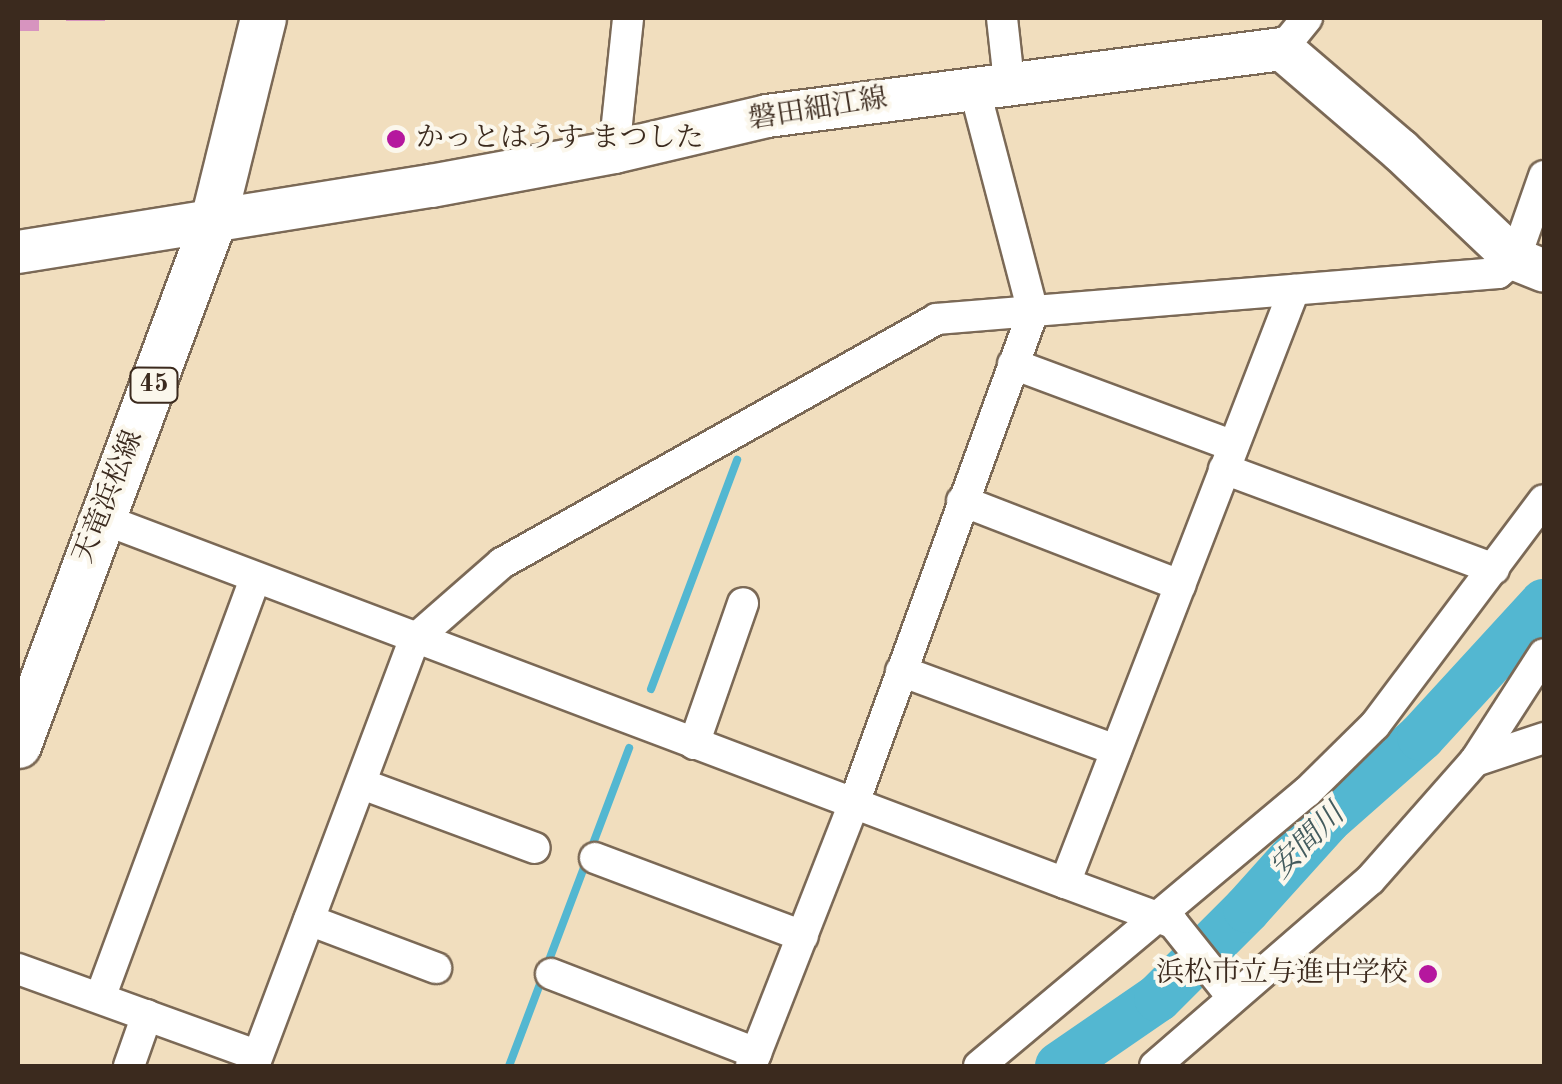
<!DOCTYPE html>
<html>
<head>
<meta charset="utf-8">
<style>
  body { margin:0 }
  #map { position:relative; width:1562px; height:1084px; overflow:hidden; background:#f1debe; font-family:"Old Standard TT","Noto Serif JP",serif }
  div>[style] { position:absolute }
  .stream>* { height:8px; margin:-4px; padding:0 4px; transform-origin:4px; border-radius:4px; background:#53b7d1 }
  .river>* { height:48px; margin:-24px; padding:0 24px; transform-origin:24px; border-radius:24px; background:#53b7d1 }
  .building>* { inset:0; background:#d794bf; transform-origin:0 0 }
  .roads { filter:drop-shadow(2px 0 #7b6956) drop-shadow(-2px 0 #7b6956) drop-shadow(0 2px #7b6956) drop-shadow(0 -2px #7b6956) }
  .minor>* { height:30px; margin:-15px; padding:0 15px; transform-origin:15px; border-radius:15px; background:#fff }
  .secondary>* { height:42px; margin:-21px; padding:0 21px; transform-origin:21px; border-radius:21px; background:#fff }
  .primary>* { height:45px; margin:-22.5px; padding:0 22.5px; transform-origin:22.5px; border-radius:22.5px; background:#fff }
  .dots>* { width:28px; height:28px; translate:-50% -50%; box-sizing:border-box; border:5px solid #fbf7ec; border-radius:50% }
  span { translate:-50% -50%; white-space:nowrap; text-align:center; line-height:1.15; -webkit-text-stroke:8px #fbf7ec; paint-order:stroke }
  .shield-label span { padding:2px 8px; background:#fbf7ec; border:2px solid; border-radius:8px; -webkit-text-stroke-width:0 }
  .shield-label { font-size:25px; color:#3b2a1e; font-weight:700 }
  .street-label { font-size:28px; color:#3b2a1e }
  .poi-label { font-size:28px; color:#3b2a1e }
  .left { translate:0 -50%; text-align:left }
  .right { translate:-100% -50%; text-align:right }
  .water-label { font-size:30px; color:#435b5d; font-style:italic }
  .frame { position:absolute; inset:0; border:20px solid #3b2a1e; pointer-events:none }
</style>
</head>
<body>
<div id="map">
  <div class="stream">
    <i style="left:651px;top:689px;width:245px;rotate:-69.4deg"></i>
    <i style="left:509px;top:1066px;width:340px;rotate:-69.3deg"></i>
  </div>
  <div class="river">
    <i style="left:1059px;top:1066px;width:120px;rotate:-34.5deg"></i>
    <i style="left:1158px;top:998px;width:126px;rotate:-45deg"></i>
    <i style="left:1247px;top:909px;width:120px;rotate:-48deg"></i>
    <i style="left:1327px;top:820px;width:125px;rotate:-41.4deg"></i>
    <i style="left:1421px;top:737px;width:182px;rotate:-47.5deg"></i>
  </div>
  <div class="building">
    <i style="left:18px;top:18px;width:21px;height:13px"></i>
    <i style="left:66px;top:18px;width:39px;height:3px"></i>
  </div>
  <div class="roads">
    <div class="minor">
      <i style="left:1002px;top:18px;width:63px;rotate:83.7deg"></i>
      <i style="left:1282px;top:49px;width:40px;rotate:-51deg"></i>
      <i style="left:614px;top:152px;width:135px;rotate:-84deg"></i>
      <i style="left:1013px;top:364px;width:235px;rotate:20.4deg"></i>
      <i style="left:1224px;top:469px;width:288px;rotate:20.3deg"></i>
      <i style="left:962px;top:501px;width:234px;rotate:21.1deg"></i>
      <i style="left:100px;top:518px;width:1032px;rotate:20.72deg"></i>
      <i style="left:1065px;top:883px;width:636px;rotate:-68.88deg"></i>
      <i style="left:901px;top:671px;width:229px;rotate:20.2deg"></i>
      <i style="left:694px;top:744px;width:149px;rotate:-70.8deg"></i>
      <i style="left:1475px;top:761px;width:73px;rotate:-18.4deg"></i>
      <i style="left:362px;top:784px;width:184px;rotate:20.3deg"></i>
      <i style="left:595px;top:858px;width:222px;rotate:20.6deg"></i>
      <i style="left:1065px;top:883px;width:115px;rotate:20.3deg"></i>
      <i style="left:1173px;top:923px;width:95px;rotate:51.4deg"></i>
      <i style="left:309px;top:920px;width:136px;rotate:20.7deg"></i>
      <i style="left:18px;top:969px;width:253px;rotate:19.9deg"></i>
      <i style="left:551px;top:974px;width:220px;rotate:21.1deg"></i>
      <i style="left:100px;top:998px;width:448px;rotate:-69.7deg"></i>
      <i style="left:129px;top:1066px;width:54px;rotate:-70.6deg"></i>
      <i style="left:254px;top:1066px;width:455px;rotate:-69.4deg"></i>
      <i style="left:414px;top:640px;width:117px;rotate:-41.2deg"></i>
      <i style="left:502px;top:563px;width:498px;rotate:-29.3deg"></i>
      <i style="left:936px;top:319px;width:564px;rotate:-4.68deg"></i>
      <i style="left:1498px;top:273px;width:22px;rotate:-39deg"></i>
      <i style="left:1515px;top:259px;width:88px;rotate:-70.7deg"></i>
      <i style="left:751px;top:1066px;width:282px;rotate:-68.6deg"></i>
      <i style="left:854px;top:803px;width:523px;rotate:-69.97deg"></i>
      <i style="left:1033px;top:312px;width:233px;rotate:-104.7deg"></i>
      <i style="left:979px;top:1066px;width:427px;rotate:-39.9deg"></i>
      <i style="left:1307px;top:792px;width:95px;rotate:-44.6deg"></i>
      <i style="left:1375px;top:725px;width:281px;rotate:-53.1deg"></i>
      <i style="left:1155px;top:1066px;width:284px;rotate:-40.9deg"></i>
      <i style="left:1370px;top:880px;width:159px;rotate:-48.6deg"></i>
      <i style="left:1475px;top:761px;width:127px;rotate:-57.2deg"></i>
    </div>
    <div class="secondary">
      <i style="left:18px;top:252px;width:418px;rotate:-9.1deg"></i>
      <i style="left:431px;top:186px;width:186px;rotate:-10.5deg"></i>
      <i style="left:614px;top:152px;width:157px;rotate:-13.2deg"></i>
      <i style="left:767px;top:116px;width:519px;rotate:-7.41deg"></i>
      <i style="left:1282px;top:49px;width:155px;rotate:40.6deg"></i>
      <i style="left:1400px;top:150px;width:158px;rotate:43.5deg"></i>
      <i style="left:1515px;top:259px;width:31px;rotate:22deg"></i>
    </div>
    <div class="primary">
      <i style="left:18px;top:745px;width:556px;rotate:-69.58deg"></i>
      <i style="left:212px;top:224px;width:212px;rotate:-76.1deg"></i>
    </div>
  </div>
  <div class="dots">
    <i style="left:396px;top:139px;background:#b5179e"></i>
    <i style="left:1428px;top:974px;background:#b5179e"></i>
  </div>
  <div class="shield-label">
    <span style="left:154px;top:385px">45</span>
  </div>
  <div class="street-label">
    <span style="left:818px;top:110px;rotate:-9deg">磐田細江線</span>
    <span style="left:109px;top:497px;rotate:-68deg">天竜浜松線</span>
  </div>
  <div class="poi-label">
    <span class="left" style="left:416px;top:139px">かっとはうす まつした</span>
    <span class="right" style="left:1408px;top:974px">浜松市立与進中学校</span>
  </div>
  <div class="water-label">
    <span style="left:1308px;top:842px;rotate:-45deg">安間川</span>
  </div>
  <div class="frame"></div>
</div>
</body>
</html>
